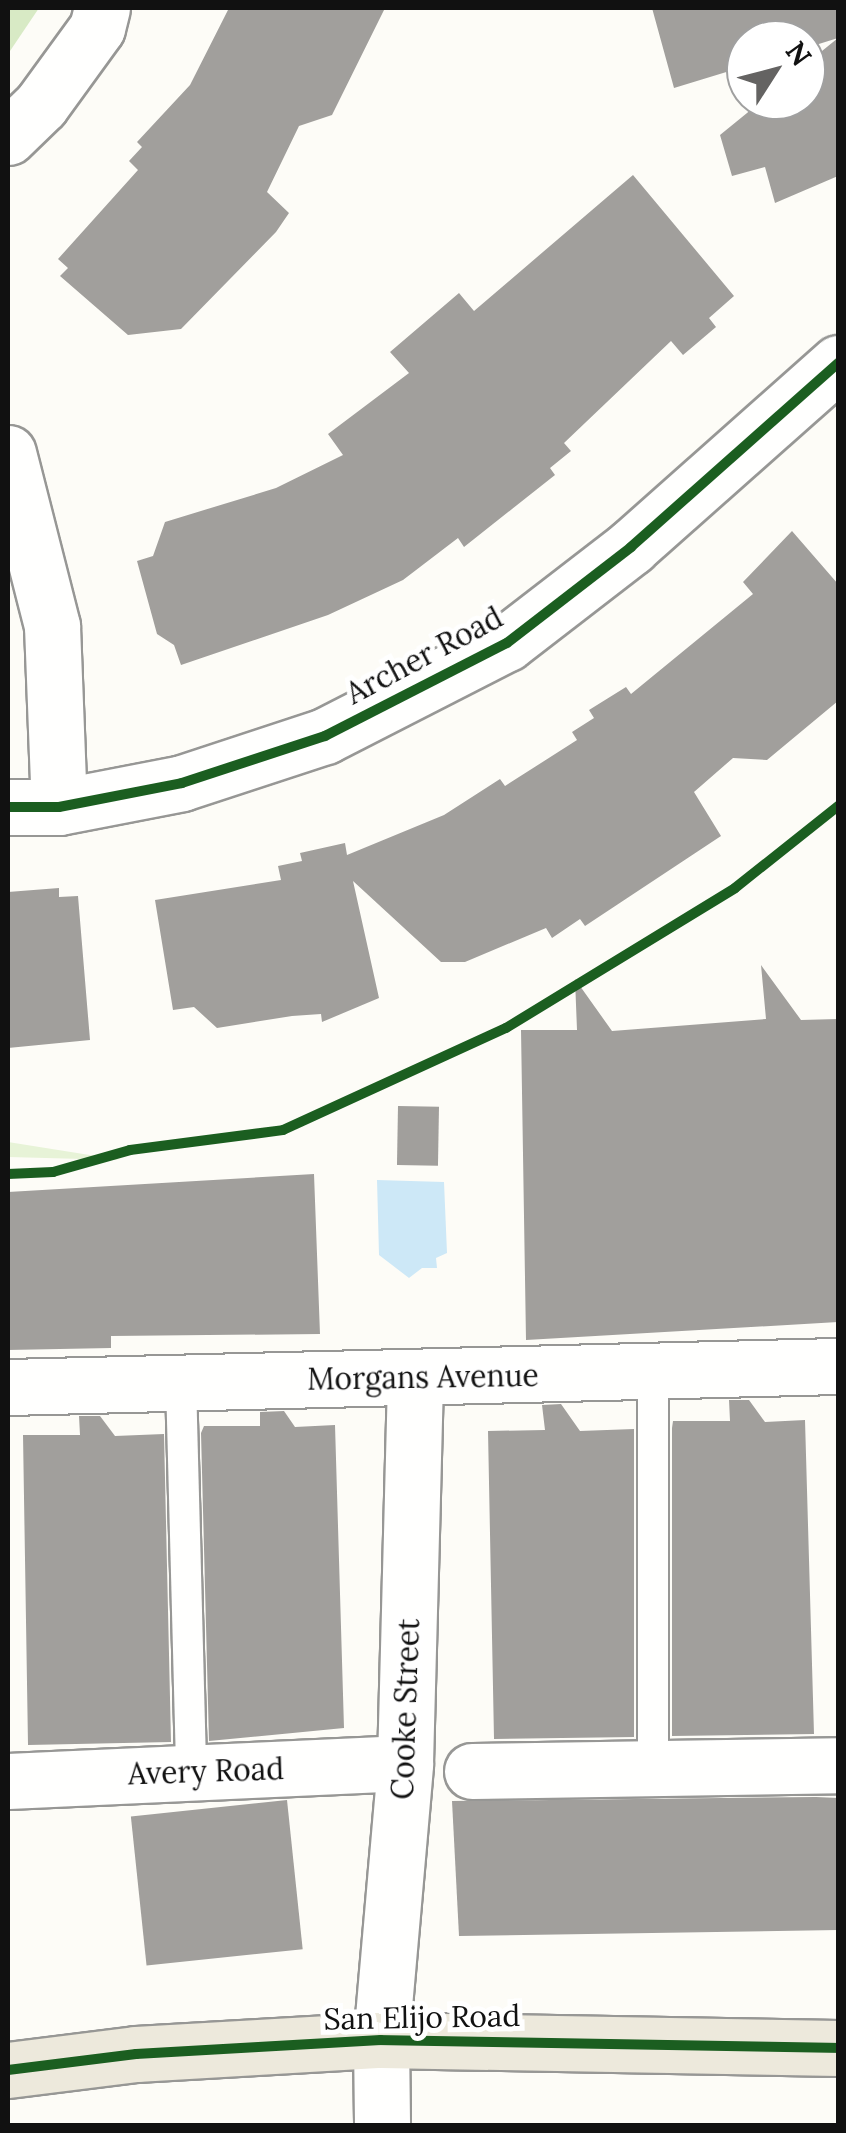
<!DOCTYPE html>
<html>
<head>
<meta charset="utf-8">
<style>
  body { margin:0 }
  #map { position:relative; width:846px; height:2133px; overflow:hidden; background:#fdfcf7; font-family:Lora,serif }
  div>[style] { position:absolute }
  .green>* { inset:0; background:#e7f3d7 }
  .forest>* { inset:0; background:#d8eac5 }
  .water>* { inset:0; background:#cde8f7 }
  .building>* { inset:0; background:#a19f9c; transform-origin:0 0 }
  .roads { filter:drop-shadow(2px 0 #979795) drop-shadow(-2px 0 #979795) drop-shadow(0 2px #979795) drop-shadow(0 -2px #979795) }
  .service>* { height:30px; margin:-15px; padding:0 15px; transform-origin:15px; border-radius:15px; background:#fffffe }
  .minor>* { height:55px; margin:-27.5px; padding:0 27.5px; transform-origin:27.5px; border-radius:27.5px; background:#fffffe }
  .tertiary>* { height:55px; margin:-27.5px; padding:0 27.5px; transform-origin:27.5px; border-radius:27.5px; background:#fffffe }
  .primary>* { height:55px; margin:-27.5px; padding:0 27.5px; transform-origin:27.5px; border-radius:27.5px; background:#ede9dc }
  .cycleway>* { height:10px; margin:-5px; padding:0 5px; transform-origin:5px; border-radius:5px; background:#1b5e20 }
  span { translate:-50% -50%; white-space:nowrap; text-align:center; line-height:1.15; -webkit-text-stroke:10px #fff; paint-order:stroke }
  .street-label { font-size:30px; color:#111 }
  .frame { position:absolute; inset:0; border:10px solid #111; pointer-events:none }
  .north { position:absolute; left:726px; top:20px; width:100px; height:100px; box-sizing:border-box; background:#fff; border:2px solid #a0a0a0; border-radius:50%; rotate:54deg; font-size:28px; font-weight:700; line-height:40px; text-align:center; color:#111 }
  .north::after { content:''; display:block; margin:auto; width:35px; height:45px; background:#646362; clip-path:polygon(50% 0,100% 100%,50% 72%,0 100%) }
</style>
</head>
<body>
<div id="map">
  <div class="green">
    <i style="clip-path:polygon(8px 1142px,121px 1160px,8px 1157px)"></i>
  </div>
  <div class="forest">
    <i style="clip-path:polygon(8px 8px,39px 8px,8px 54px)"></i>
  </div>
  <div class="water">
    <i style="clip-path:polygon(377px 1180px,444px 1182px,447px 1253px,436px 1258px,437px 1268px,422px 1268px,409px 1278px,379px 1255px)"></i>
  </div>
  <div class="building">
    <i style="clip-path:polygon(229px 8px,385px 8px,332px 115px,299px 126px,267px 192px,289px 213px,276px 232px,181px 329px,128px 335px,60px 276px,68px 268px,58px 259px,138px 170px,129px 161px,142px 147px,137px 142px,190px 85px)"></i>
    <i style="clip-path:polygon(652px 8px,838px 8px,838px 38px,806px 48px,806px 40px,746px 40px,746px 66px,674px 88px)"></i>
    <i style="clip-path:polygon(838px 38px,838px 176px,775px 203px,765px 167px,732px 176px,720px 135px,763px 100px,806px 100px,806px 64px)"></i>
    <i style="clip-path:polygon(633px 175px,734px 296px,709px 318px,716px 327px,683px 355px,671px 341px,564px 443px,571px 451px,550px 468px,555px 475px,464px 547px,458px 538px,403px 580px,328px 615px,181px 665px,174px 645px,157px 634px,137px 561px,153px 556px,165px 522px,276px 488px,343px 455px,328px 434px,409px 373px,390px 352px,459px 293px,474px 311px)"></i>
    <i style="clip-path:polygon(792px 531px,838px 584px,838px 701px,767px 760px,733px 758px,694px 792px,721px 836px,585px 926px,580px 919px,552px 938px,546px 928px,465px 962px,441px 962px,353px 881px,379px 998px,322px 1022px,321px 1014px,292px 1016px,217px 1028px,194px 1007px,173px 1010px,155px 900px,281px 880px,278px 866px,302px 861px,300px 853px,345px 843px,347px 855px,444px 815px,500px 779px,505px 786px,577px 740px,572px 732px,594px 718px,589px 710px,626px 687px,631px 694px,753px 594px,743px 582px)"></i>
    <i style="clip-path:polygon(59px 888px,59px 897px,78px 896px,90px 1040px,8px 1048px,8px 892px)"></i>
    <i style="clip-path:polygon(761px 965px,801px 1020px,838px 1019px,838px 1322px,526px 1340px,521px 1030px,577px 1030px,575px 979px,612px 1031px,766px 1019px)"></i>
    <i style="left:398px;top:1106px;width:41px;height:59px;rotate:1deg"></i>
    <i style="clip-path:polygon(314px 1174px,320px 1334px,111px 1336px,111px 1348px,8px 1350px,8px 1192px)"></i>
    <i style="clip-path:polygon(729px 1400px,749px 1400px,765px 1422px,805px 1420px,814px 1734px,672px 1736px,672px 1428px,673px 1421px,730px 1421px)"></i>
    <i style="clip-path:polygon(561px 1404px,580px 1431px,634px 1429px,634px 1737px,494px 1739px,488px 1431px,545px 1430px,542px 1405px)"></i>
    <i style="clip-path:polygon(284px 1411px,295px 1427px,335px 1425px,344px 1728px,209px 1741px,201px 1433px,204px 1426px,260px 1426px,260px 1412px)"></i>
    <i style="clip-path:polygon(79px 1416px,100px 1416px,115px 1436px,164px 1434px,171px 1742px,28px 1745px,23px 1435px,80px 1435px)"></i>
    <i style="clip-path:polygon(816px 1797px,838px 1798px,838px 1930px,459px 1936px,452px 1801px)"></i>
    <i style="left:287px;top:1800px;width:150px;height:157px;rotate:84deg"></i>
  </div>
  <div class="roads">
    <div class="service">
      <i style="left:653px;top:1372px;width:396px;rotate:90deg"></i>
      <i style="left:181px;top:1382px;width:391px;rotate:88.5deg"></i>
    </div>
    <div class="minor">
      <i style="left:8px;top:137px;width:46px;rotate:-44.1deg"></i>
      <i style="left:41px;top:105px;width:95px;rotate:-54deg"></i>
      <i style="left:97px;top:28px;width:21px;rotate:-76deg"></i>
      <i style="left:8px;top:453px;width:179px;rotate:75.7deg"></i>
      <i style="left:52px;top:626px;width:181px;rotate:87.8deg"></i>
      <i style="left:8px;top:807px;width:51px"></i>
      <i style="left:59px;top:807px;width:125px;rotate:-11deg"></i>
      <i style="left:182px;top:783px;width:151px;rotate:-18.2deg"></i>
      <i style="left:325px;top:736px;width:204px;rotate:-27.1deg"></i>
      <i style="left:507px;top:643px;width:157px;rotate:-37.7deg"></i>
      <i style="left:631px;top:547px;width:277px;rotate:-41.6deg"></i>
      <i style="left:8px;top:1387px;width:830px;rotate:-1.45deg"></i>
      <i style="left:472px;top:1771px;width:366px;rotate:-0.9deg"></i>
      <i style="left:8px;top:1781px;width:397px;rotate:-2.6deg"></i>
      <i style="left:381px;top:2040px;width:278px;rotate:-85deg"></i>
      <i style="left:405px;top:1763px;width:386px;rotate:-88.5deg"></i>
    </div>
    <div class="tertiary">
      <i style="left:381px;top:2040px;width:86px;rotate:89.3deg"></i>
    </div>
    <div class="primary">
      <i style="left:8px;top:2070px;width:129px;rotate:-7.1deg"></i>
      <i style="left:136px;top:2054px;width:245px;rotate:-3.3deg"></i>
      <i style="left:381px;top:2040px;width:457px;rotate:1deg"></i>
    </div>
  </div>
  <div class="cycleway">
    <i style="left:8px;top:807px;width:51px"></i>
    <i style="left:59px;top:807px;width:125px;rotate:-11deg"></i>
    <i style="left:182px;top:783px;width:151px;rotate:-18.2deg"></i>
    <i style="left:325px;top:736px;width:204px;rotate:-27.1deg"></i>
    <i style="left:507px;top:643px;width:157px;rotate:-37.7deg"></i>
    <i style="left:631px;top:547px;width:277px;rotate:-41.6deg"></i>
    <i style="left:8px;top:1174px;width:45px;rotate:-2.5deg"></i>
    <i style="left:53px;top:1172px;width:80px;rotate:-15.9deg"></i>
    <i style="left:130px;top:1150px;width:154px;rotate:-7.4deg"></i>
    <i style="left:283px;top:1130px;width:245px;rotate:-24.6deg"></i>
    <i style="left:506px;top:1028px;width:268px;rotate:-31.4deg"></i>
    <i style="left:735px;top:888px;width:132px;rotate:-38.5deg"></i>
    <i style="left:8px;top:2070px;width:129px;rotate:-7.1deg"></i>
    <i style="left:136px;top:2054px;width:245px;rotate:-3.3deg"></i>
    <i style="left:381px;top:2040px;width:457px;rotate:1deg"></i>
  </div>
  <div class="street-label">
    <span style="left:424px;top:655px;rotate:-28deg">Archer Road</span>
    <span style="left:423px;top:1377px;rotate:-1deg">Morgans Avenue</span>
    <span style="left:405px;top:1709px;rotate:-88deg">Cooke Street</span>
    <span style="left:206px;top:1771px;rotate:-2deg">Avery Road</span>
    <span style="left:422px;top:2017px;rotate:-1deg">San Elijo Road</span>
  </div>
  <div class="frame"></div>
  <div class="north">N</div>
</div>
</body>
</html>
